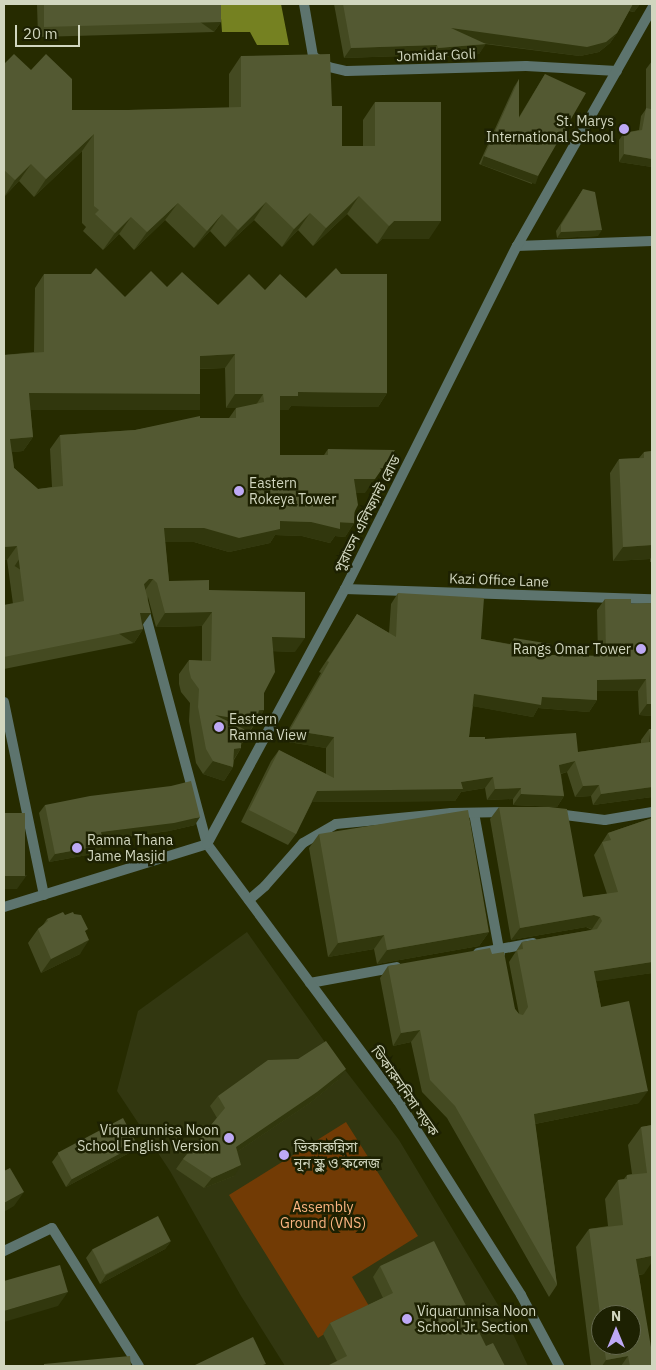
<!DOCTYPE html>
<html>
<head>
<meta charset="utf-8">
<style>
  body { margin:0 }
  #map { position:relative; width:656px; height:1370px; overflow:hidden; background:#262b00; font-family:"IBM Plex Sans","Noto Sans Bengali",sans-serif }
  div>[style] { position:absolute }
  .built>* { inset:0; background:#323710 }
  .green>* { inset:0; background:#723b05 }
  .water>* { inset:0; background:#758121 }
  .service>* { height:10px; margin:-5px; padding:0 5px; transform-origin:5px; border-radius:5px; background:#5d746e }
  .minor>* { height:10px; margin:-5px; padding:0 5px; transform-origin:5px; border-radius:5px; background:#5d746e }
  .tertiary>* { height:10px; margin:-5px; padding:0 5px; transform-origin:5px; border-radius:5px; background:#5d746e }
  .wall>* { inset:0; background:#444a21 }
  .shaded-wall>* { inset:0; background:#31370d; transform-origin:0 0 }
  .building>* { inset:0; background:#535932; transform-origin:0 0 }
  .dots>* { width:14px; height:14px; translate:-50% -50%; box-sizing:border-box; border:2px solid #1d2102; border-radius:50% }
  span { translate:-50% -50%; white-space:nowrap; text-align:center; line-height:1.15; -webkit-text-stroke:5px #1d2102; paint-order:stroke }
  .street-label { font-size:14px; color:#d1d6bf }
  .poi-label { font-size:14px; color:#d1d6bf }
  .right { translate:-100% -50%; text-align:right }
  .left { translate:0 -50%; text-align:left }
  .park-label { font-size:14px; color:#fcb582 }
  .frame { position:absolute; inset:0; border:5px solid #d1d6bf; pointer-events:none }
  .north { position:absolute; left:591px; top:1305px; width:50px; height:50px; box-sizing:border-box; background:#1d2102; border:1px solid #65694e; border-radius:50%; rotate:0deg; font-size:14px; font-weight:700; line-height:20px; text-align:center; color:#d1d6bf }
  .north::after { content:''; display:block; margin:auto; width:18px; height:22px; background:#bea9f5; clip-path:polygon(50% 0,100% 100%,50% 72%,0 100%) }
  .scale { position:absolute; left:15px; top:25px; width:65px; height:22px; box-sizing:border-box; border:2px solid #d1d6bf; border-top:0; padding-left:6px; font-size:15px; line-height:18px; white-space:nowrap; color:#d1d6bf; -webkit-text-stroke:4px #1d2102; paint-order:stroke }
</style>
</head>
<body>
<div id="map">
  <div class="built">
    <i style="clip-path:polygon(247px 932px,339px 1062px,399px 1140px,504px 1315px,528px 1366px,285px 1366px,241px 1296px,170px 1171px,117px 1091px,138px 1011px)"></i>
  </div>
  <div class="green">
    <i style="clip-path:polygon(346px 1122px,418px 1236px,352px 1277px,369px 1306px,318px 1338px,229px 1195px)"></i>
  </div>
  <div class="water">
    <i style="clip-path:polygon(220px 4px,281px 4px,289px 45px,257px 45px,250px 32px,222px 32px)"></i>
  </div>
  <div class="service">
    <i style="left:144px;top:609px;width:243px;rotate:75deg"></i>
    <i style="left:4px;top:702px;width:197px;rotate:78.3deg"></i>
    <i style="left:474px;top:813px;width:143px;rotate:79.6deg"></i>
    <i style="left:557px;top:814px;width:48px;rotate:7.1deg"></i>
    <i style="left:605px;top:820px;width:48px;rotate:-9.7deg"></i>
    <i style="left:249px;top:900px;width:21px;rotate:-41deg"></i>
    <i style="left:265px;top:886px;width:57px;rotate:-48.5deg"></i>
    <i style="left:303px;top:843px;width:38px;rotate:-30deg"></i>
    <i style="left:336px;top:824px;width:116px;rotate:-5.5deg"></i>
    <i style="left:451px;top:813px;width:56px;rotate:-1deg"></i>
    <i style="left:478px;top:953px;width:56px;rotate:-10.3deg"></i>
    <i style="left:310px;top:983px;width:88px;rotate:-10.4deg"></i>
    <i style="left:4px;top:1251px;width:53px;rotate:-25.6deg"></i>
    <i style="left:52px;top:1228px;width:163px;rotate:57.8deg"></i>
  </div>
  <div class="minor">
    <i style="left:304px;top:4px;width:53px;rotate:80.2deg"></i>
    <i style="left:313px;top:56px;width:19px;rotate:35deg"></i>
    <i style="left:329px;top:67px;width:18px;rotate:13deg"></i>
    <i style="left:347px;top:71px;width:179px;rotate:-1.6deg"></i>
    <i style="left:526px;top:66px;width:91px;rotate:3.1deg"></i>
    <i style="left:517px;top:246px;width:135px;rotate:-2.1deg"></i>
    <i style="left:345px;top:589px;width:307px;rotate:1.9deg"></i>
  </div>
  <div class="tertiary">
    <i style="left:207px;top:844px;width:320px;rotate:53.4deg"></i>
    <i style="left:398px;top:1101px;width:230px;rotate:57.6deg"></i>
    <i style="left:521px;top:1295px;width:81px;rotate:61.8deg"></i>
    <i style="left:4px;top:907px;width:213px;rotate:-17.2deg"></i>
    <i style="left:207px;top:844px;width:290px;rotate:-61.6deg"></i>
    <i style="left:345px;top:589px;width:384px;rotate:-63.4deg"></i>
    <i style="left:517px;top:246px;width:274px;rotate:-60.4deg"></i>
  </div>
  <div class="wall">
    <i style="clip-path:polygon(37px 4px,221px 4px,221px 22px,214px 32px,38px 37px)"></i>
    <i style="clip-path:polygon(334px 4px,640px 4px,634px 12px,629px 11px,617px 33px,610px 43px,599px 52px,580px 56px,485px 44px,479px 54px,431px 58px,430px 55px,344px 58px)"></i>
    <i style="clip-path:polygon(241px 56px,332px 106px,342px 146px,363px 146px,363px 120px,375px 102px,429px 239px,382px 239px,377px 244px,347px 214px,313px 246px,298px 230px,282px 247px,254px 220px,225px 247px,210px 231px,194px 248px,165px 220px,134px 250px,119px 234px,103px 250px,83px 231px,86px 227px,82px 223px,82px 151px,34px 197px,19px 181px,4px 197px,4px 64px,31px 70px,72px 110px,128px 110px,229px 108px,229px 74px)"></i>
    <i style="clip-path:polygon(652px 61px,652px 167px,619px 162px,619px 140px,624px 133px,639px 130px,641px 116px,646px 109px,646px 69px)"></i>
    <i style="clip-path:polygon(545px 74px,532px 184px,479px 164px,514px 87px,519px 79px,519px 117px)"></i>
    <i style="clip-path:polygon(583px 189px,598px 236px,557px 238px,556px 231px)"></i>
    <i style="clip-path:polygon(evenodd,44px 274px,125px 297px,167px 287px,218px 305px,265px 290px,387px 393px,378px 407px,291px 406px,288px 410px,280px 410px,280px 455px,324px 455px,328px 449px,365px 493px,356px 493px,354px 523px,345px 537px,335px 536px,330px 543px,302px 536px,275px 535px,270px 543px,229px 552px,194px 542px,165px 542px,169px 581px,209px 590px,295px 652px,273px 651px,264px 693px,264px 710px,241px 745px,241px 748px,234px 760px,233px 767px,224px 781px,203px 774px,196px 763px,189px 721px,190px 703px,181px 692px,179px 684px,179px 674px,189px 660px,202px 661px,202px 626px,156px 627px,148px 597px,143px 625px,143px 629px,134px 643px,4px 669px,4px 605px,13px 604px,7px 560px,4px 560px,4px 355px,34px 352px,35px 288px,44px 274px,225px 368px,226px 408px,237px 408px,236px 408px,229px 418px,200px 418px,135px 430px,60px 435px,50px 449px,52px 487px,38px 489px,14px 468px,12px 452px,23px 451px,33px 437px,30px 407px,190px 408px,200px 369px,225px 368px)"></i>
    <i style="clip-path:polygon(652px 451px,652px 562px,650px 562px,650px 559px,613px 561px,610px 473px,619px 459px,639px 458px,644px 452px)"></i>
    <i style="clip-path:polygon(398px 593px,481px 639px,510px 644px,514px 638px,549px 655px,598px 656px,597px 610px,605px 599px,631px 604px,652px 603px,652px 716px,639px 715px,638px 691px,597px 691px,597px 700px,589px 712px,538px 708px,533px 717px,473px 706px,469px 737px,578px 752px,641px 743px,641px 740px,649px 729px,652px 797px,593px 805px,591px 796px,575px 797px,567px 772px,561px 774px,564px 796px,557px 807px,513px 805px,513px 799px,487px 800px,485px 788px,461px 792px,455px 801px,312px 802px,296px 834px,288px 845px,241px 822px,271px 761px,279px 750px,326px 774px,326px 748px,282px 741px,321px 673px,319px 672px,357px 614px,389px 633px,391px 604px)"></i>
    <i style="clip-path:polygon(45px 805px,195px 825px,169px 831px,103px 840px,98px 853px,49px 862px,39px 813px)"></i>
    <i style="clip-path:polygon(499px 807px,583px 897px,607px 894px,594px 855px,608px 833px,652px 818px,652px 973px,596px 981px,601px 1007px,639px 1103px,535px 1124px,557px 1285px,549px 1297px,447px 1118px,422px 1092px,411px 1042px,393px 1046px,380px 978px,388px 966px,492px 954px,515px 1009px,519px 1014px,509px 962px,522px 942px,592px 930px,586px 927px,511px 940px,490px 819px)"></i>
    <i style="clip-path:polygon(319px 834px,489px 932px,479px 946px,377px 964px,374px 949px,328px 957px,309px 848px)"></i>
    <i style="clip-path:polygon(65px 915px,86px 933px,80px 954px,41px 973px,28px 943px,38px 929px,43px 925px,47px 919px)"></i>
    <i style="clip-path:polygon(338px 1080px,310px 1103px,237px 1152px,234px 1176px,204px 1188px,176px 1169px,183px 1159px,217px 1118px,210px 1106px,218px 1096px)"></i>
    <i style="clip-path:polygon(evenodd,652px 1125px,644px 1274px,639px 1275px,652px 1366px,591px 1366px,576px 1247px,589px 1229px,608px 1226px,605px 1199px,618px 1180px,624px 1179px,627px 1175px,632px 1174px,628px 1145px,641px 1127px,652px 1125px,601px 1315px,631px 1345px,601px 1345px,601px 1315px)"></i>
    <i style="clip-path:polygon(131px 1152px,66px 1187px,52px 1162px,58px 1154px)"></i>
    <i style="clip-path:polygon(171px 1241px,165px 1249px,100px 1284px,86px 1258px,92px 1250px)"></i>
    <i style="clip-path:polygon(380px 1266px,486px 1346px,505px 1366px,337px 1361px,323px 1334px,330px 1323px,383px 1298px,373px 1277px)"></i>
  </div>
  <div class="shaded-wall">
    <i style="clip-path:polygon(633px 4px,640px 4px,634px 12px,628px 10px)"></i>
    <i style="left:221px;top:22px;width:12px;height:177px;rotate:125deg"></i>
    <i style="clip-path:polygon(451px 28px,617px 33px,610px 43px,599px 52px,580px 56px,444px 38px)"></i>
    <i style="clip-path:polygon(486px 44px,479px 54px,431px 58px,438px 48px)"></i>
    <i style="clip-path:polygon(437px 45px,430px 55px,344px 58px,351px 48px)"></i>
    <i style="clip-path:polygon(94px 134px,82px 151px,34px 197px,46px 179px)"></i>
    <i style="clip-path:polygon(624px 154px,652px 159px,652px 167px,619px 162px)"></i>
    <i style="left:484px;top:156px;width:58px;height:9px;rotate:20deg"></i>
    <i style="clip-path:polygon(31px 164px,19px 181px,4px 197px,15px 180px)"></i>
    <i style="clip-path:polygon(359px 196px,347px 214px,313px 246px,326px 228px)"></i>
    <i style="clip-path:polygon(266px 202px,254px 220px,225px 247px,238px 230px)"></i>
    <i style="clip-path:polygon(178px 203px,165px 220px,134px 250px,147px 232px)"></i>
    <i style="clip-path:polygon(310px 213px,298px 230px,282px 247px,294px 229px)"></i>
    <i style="clip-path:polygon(222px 214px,210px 231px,194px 248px,207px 231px)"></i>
    <i style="clip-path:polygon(131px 217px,119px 234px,103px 250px,115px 233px)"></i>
    <i style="clip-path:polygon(394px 221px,441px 221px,429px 239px,382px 239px,377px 244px,389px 226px)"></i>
    <i style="clip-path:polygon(602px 230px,598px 236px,557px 238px,561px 232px)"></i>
    <i style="clip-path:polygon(235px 354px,225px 368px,190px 369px,200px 356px)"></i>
    <i style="clip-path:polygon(298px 392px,387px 393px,378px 407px,291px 406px,288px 410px,271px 410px,280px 396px)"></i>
    <i style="left:29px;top:393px;width:171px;height:17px"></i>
    <i style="clip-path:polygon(235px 394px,263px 394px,254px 408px,226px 408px)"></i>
    <i style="clip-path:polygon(33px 437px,23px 451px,4px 453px,10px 439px)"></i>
    <i style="clip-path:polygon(354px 479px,375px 479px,365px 493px,344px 493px)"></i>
    <i style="clip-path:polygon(280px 521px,354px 523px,345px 537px,335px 536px,330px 543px,302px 536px,275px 535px,270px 543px,229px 552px,194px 542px,154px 542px,164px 528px)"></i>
    <i style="clip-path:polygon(652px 545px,652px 556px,650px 559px,613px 561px,623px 547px)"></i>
    <i style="clip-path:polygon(17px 546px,7px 560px,4px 560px,4px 547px)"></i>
    <i style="clip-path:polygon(149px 579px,153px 579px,143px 593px,144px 584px)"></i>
    <i style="clip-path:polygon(212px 612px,202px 626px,156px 627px,165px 613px)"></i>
    <i style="clip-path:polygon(140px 613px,151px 613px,141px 627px)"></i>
    <i style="left:143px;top:629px;width:17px;height:142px;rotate:123deg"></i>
    <i style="clip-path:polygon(272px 637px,305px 638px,295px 652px,262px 651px)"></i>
    <i style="clip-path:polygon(646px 679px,638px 691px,589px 691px,597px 680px)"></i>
    <i style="clip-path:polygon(474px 694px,542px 697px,597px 700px,589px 712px,538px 708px,533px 717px,466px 705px)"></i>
    <i style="clip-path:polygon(647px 704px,652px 704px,652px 716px,639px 715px)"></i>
    <i style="clip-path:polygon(264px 710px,247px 734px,250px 732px,240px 746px,241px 748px,232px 762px,234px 749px,215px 715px)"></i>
    <i style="clip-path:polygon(290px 730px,334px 737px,326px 748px,282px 741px)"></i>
    <i style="clip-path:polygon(213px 761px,233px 767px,224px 781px,203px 774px)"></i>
    <i style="clip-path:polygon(575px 761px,567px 772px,551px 776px,559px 765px)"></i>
    <i style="clip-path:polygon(493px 777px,485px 788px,461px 792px,455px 801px,309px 802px,317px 791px,461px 782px)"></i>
    <i style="clip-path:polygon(599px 785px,591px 796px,575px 797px,583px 786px)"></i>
    <i style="clip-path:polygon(652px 787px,652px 797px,593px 805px,601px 794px)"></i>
    <i style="clip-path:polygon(521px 788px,513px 799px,487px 800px,495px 789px)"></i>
    <i style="clip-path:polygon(521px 794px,564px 796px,557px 807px,513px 805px)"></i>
    <i style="clip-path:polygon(200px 817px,195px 825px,169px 831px,96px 840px,101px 832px)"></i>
    <i style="clip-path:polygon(104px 845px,98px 853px,49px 862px,55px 854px)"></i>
    <i style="clip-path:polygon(27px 875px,17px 889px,4px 889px,4px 876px)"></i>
    <i style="clip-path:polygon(594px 915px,600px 917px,592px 929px,586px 927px,511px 940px,520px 928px)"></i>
    <i style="clip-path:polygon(489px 932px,479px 946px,377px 964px,387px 950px)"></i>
    <i style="clip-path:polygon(384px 935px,374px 949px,328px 957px,338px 943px)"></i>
    <i style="clip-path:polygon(89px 940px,80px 954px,41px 973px,51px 959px)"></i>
    <i style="clip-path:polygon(652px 962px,652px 973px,586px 983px,594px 971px)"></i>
    <i style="clip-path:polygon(420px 1030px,411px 1042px,393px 1046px,401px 1033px)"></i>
    <i style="clip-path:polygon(346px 1069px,338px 1080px,310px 1103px,228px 1158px,236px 1147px)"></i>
    <i style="clip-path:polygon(648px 1091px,639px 1103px,525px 1126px,534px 1114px)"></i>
    <i style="clip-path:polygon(137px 1144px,131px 1152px,66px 1187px,72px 1179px)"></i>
    <i style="clip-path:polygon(241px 1165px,234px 1176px,204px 1188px,212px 1178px)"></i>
    <i style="clip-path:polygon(24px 1192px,14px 1206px,4px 1212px,4px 1203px)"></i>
    <i style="clip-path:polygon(171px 1241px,165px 1249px,100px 1284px,106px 1275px)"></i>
    <i style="clip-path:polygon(652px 1256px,652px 1262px,644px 1274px,623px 1277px,636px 1259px)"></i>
    <i style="clip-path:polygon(68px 1292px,58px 1306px,4px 1322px,4px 1311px)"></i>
    <i style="clip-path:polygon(628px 1356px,621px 1366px,602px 1366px,606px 1360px)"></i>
  </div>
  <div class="building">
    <i style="clip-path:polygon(44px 4px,221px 4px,221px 22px,44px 27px)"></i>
    <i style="clip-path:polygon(343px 4px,633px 4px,617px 33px,606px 42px,587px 47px,451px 28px,486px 44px,438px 48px,437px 45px,351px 48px)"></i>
    <i style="clip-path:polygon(14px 54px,31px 70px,46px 54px,72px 79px,72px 110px,128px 110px,241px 107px,241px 56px,330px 54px,332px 106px,342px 106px,342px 146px,375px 146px,375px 102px,441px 102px,441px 221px,394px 221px,389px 226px,359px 196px,326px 228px,310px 213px,294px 229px,266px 202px,238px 230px,222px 214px,207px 231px,178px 203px,147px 232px,131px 217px,115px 233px,95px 214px,99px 210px,94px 206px,94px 134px,46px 179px,31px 164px,15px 180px,4px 170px,4px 64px)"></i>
    <i style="clip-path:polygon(652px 61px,652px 159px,624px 154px,624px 133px,642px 130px,646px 108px,651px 109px,651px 62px)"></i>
    <i style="clip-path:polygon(545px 74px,586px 93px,538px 176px,484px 156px,519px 79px,519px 118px)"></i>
    <i style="clip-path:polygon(583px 189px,595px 192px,602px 230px,561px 232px,561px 225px)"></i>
    <i style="clip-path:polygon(evenodd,96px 268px,125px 297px,151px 271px,167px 287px,182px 272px,218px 305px,249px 274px,265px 290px,280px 274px,306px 298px,336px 268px,341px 274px,387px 274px,387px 393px,298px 392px,298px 396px,280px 396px,280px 455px,328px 455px,328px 449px,395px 450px,375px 479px,354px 479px,358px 505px,354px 513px,354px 523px,340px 522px,340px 529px,311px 522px,280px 521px,280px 529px,239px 538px,204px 528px,164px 528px,169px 581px,209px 580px,209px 590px,305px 592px,305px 638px,272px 637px,275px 672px,264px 693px,264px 710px,259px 710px,256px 722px,215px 715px,250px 732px,241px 740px,241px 748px,234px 749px,233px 767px,213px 761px,206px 749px,198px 707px,199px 689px,191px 678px,189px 670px,189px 660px,211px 661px,212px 612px,165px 613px,157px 583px,153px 579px,149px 579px,144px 584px,151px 613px,140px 613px,143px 629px,4px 657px,4px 605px,24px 601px,17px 546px,4px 547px,4px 355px,44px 352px,44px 274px,91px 274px,96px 268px,235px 354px,235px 394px,263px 394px,264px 402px,236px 408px,236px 418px,200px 418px,200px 416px,135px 430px,60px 435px,63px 486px,38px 489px,14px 468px,10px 439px,33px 437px,29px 393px,200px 394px,200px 356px,235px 354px)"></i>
    <i style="clip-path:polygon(652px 451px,652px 545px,623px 547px,619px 459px,644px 458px,644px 452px)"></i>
    <i style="clip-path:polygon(398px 593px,484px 598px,481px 639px,513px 645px,514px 638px,551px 644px,549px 655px,606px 656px,605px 599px,631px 599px,631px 604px,652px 603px,652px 704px,647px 704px,646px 679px,597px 680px,597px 700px,542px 697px,541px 705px,474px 694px,469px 737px,485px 737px,485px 739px,576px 733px,578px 752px,650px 742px,649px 729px,652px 729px,652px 787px,601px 794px,599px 785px,583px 786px,575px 761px,559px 765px,564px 796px,521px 794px,521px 788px,495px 789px,493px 777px,461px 782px,463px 789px,317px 791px,296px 834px,249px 810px,279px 750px,334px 778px,334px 737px,290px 730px,329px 662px,327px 661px,357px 614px,396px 637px)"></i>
    <i style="clip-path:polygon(191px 781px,200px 817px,174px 823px,101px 832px,104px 845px,55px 854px,45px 805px,90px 796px,171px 786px)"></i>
    <i style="clip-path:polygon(499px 807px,549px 807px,567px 809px,583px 897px,618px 892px,602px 842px,611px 840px,608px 833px,652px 818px,652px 962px,594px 971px,601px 1007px,629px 1001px,648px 1091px,534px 1114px,557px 1285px,455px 1106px,430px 1080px,420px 1030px,401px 1033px,388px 966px,490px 948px,492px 954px,504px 952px,515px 1009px,519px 1014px,523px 1015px,528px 1007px,517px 950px,523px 949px,522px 942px,597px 929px,602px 921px,600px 917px,594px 915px,520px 928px)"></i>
    <i style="clip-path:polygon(468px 810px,489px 932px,387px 950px,384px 935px,338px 943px,319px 834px)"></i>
    <i style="left:4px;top:813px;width:21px;height:63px"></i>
    <i style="clip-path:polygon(63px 912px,65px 915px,73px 912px,74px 914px,81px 915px,88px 929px,85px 931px,89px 940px,51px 959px,38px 929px,48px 921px,47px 919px)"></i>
    <i style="clip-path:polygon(326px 1041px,346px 1069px,317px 1092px,236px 1147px,241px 1165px,212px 1178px,183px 1159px,225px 1108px,218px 1096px,268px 1060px,298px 1059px)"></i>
    <i style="left:123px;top:1118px;width:30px;height:74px;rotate:62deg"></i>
    <i style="clip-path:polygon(652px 1125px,652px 1256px,636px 1259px,652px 1353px,652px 1366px,630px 1366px,628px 1356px,606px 1360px,604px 1345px,631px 1345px,631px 1315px,601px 1315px,601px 1322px,589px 1229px,623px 1225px,618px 1180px,627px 1179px,627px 1175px,647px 1173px,641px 1127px)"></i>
    <i style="clip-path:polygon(10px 1168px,24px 1192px,4px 1203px,4px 1171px)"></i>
    <i style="left:158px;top:1216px;width:28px;height:74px;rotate:63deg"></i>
    <i style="clip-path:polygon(434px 1241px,486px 1346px,493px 1343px,505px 1366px,327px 1366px,347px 1356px,330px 1323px,393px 1293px,380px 1266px)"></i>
    <i style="clip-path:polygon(60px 1265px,68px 1292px,4px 1311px,4px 1281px)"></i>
    <i style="clip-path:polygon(253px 1337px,266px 1364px,260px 1366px,193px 1366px)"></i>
    <i style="clip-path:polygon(130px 1356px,131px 1366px,44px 1366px,44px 1364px)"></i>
  </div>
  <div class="dots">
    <i style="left:624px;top:129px;background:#bea9f5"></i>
    <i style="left:239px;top:491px;background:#bea9f5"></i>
    <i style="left:641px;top:649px;background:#bea9f5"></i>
    <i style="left:219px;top:727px;background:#bea9f5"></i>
    <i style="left:77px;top:848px;background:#bea9f5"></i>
    <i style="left:229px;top:1138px;background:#bea9f5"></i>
    <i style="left:284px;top:1155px;background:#bea9f5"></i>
    <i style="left:407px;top:1319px;background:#bea9f5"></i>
  </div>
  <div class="street-label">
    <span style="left:436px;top:55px;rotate:-2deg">Jomidar Goli</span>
    <span style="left:367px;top:514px;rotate:-63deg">পুরাতন এলিফ্যান্ট রোড</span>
    <span style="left:499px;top:580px;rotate:2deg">Kazi Office Lane</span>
    <span style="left:405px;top:1091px;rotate:55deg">ভিকারুননিসা সড়ক</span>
  </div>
  <div class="poi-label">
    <span class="right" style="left:614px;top:129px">St. Marys<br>International School</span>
    <span class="left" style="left:249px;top:491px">Eastern<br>Rokeya Tower</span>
    <span class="right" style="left:631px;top:649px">Rangs Omar Tower</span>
    <span class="left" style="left:229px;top:727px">Eastern<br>Ramna View</span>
    <span class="left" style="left:87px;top:848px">Ramna Thana<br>Jame Masjid</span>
    <span class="right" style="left:219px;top:1138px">Viquarunnisa Noon<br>School English Version</span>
    <span class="left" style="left:294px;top:1155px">ভিকারুন্নিসা<br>নূন স্কুল ও কলেজ</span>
    <span class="left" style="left:417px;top:1319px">Viquarunnisa Noon<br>School Jr. Section</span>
  </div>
  <div class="park-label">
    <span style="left:323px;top:1215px">Assembly<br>Ground (VNS)</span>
  </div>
  <div class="frame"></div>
  <div class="north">N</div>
  <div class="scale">20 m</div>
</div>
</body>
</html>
